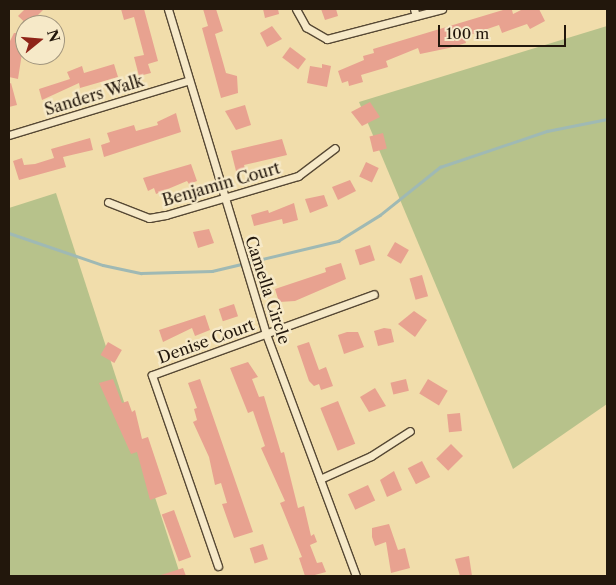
<!DOCTYPE html>
<html>
<head>
<meta charset="utf-8">
<style>
  body { margin:0 }
  #map { position:relative; width:616px; height:585px; overflow:hidden; background:#f1ddab; font-family:"Libre Caslon Text",serif }
  div>[style] { position:absolute }
  .green>* { inset:0; background:#b7c28b }
  .stream>* { height:2.5px; margin:-1.25px; padding:0 1.25px; transform-origin:1.25px; border-radius:1.25px; background:#9fb9b4 }
  .building>* { inset:0; background:#e8a290; transform-origin:0 0 }
  .roads { filter:drop-shadow(1px 0 #564834) drop-shadow(-1px 0 #564834) drop-shadow(0 1px #564834) drop-shadow(0 -1px #564834) }
  .minor>* { height:7px; margin:-3.5px; padding:0 3.5px; transform-origin:3.5px; border-radius:3.5px; background:#f6e9c8 }
  span { translate:-50% -50%; white-space:nowrap; text-align:center; line-height:1.15; -webkit-text-stroke:5px #f6e9c8; paint-order:stroke }
  .street-label { font-size:16px; color:#22170c }
  .frame { position:absolute; inset:0; border:10px solid #22170c; pointer-events:none }
  .north { position:absolute; left:15px; top:15px; width:50px; height:50px; box-sizing:border-box; background:#f6e9c8; border:1px solid #a1957d; border-radius:50%; rotate:73deg; font-size:14px; font-weight:700; line-height:20px; text-align:center; color:#22170c }
  .north::after { content:''; display:block; margin:auto; width:18px; height:22px; background:#8f2418; clip-path:polygon(50% 0,100% 100%,50% 72%,0 100%) }
  .scale { position:absolute; left:438px; top:25px; width:128px; height:22px; box-sizing:border-box; border:2px solid #22170c; border-top:0; padding-left:6px; font-size:15px; line-height:18px; white-space:nowrap; color:#22170c; -webkit-text-stroke:4px #f6e9c8; paint-order:stroke }
</style>
</head>
<body>
<div id="map">
  <div class="green">
    <i style="clip-path:polygon(607px 26px,607px 404px,513px 469px,359px 102px)"></i>
    <i style="clip-path:polygon(56px 193px,179px 571px,163px 576px,9px 576px,9px 208px)"></i>
  </div>
  <div class="stream">
    <i style="left:9px;top:233px;width:99px;rotate:18.8deg"></i>
    <i style="left:103px;top:265px;width:39px;rotate:12deg"></i>
    <i style="left:141px;top:273px;width:71px;rotate:-1.6deg"></i>
    <i style="left:212px;top:271px;width:130px;rotate:-13.4deg"></i>
    <i style="left:338px;top:241px;width:49px;rotate:-31.8deg"></i>
    <i style="left:380px;top:215px;width:77px;rotate:-38.7deg"></i>
    <i style="left:440px;top:167px;width:113px;rotate:-18.6deg"></i>
    <i style="left:547px;top:131px;width:61px;rotate:-11.3deg"></i>
  </div>
  <div class="building">
    <i style="clip-path:polygon(25px 9px,44px 9px,28px 25px,18px 16px)"></i>
    <i style="clip-path:polygon(121px 9px,144px 9px,158px 61px,148px 64px,151px 73px,139px 76px,134px 57px,144px 55px,134px 17px,124px 20px)"></i>
    <i style="clip-path:polygon(203px 9px,216px 9px,223px 31px,215px 34px,226px 73px,237px 76px,238px 93px,221px 98px,202px 28px,208px 26px)"></i>
    <i style="clip-path:polygon(263px 9px,278px 9px,279px 14px,265px 18px)"></i>
    <i style="clip-path:polygon(321px 9px,336px 9px,338px 16px,325px 20px)"></i>
    <i style="clip-path:polygon(523px 9px,539px 9px,545px 21px,530px 29px,527px 24px,502px 33px,499px 25px,464px 37px,466px 43px,449px 48px,420px 54px,418px 48px,386px 61px,388px 67px,361px 75px,363px 82px,349px 86px,348px 81px,342px 83px,338px 71px,364px 60px,363px 56px,374px 53px,373px 49px,503px 10px,512px 10px,513px 14px)"></i>
    <i style="clip-path:polygon(272px 26px,282px 39px,267px 47px,260px 33px)"></i>
    <i style="clip-path:polygon(14px 33px,25px 34px,18px 79px,9px 77px,9px 43px)"></i>
    <i style="left:290px;top:47px;width:20px;height:13px;rotate:37deg"></i>
    <i style="clip-path:polygon(114px 64px,118px 77px,80px 88px,79px 83px,42px 100px,39px 89px,70px 79px,67px 72px,82px 66px,84px 73px)"></i>
    <i style="clip-path:polygon(322px 64px,331px 66px,327px 87px,307px 83px,310px 66px,322px 68px)"></i>
    <i style="clip-path:polygon(11px 83px,17px 105px,9px 107px,9px 84px)"></i>
    <i style="clip-path:polygon(370px 102px,380px 117px,362px 126px,351px 112px)"></i>
    <i style="clip-path:polygon(245px 105px,251px 125px,236px 130px,225px 111px)"></i>
    <i style="clip-path:polygon(176px 113px,181px 132px,104px 157px,101px 145px,110px 142px,107px 133px,134px 125px,136px 131px,158px 125px,157px 122px)"></i>
    <i style="left:383px;top:133px;width:16px;height:14px;rotate:76deg"></i>
    <i style="clip-path:polygon(90px 138px,93px 150px,63px 157px,66px 167px,19px 180px,13px 161px,22px 158px,24px 165px,35px 164px,54px 158px,51px 149px)"></i>
    <i style="clip-path:polygon(282px 139px,287px 155px,244px 165px,245px 168px,236px 171px,231px 151px)"></i>
    <i style="left:366px;top:162px;width:14px;height:16px;rotate:25deg"></i>
    <i style="clip-path:polygon(191px 164px,197px 181px,189px 184px,187px 181px,156px 194px,154px 188px,148px 191px,143px 178px)"></i>
    <i style="clip-path:polygon(350px 180px,356px 191px,338px 200px,332px 187px)"></i>
    <i style="clip-path:polygon(324px 195px,328px 206px,310px 213px,305px 199px)"></i>
    <i style="clip-path:polygon(294px 203px,298px 220px,283px 224px,282px 219px,254px 226px,251px 215px,268px 210px,269px 213px)"></i>
    <i style="clip-path:polygon(209px 229px,214px 243px,198px 248px,193px 232px)"></i>
    <i style="left:395px;top:242px;width:16px;height:16px;rotate:30deg"></i>
    <i style="left:370px;top:245px;width:16px;height:16px;rotate:72deg"></i>
    <i style="clip-path:polygon(341px 263px,346px 279px,295px 301px,279px 302px,275px 289px,326px 272px,325px 268px)"></i>
    <i style="left:422px;top:275px;width:22px;height:13px;rotate:74deg"></i>
    <i style="left:234px;top:304px;width:13px;height:16px;rotate:72deg"></i>
    <i style="clip-path:polygon(414px 311px,427px 320px,415px 337px,398px 324px)"></i>
    <i style="clip-path:polygon(205px 315px,210px 330px,195px 336px,192px 328px,163px 342px,159px 330px)"></i>
    <i style="clip-path:polygon(384px 328px,391px 329px,394px 342px,378px 346px,374px 331px)"></i>
    <i style="clip-path:polygon(347px 332px,358px 332px,364px 347px,344px 354px,338px 335px)"></i>
    <i style="left:108px;top:342px;width:16px;height:15px;rotate:30deg"></i>
    <i style="clip-path:polygon(309px 342px,319px 370px,326px 367px,333px 386px,321px 390px,319px 384px,314px 386px,309px 381px,297px 346px)"></i>
    <i style="clip-path:polygon(248px 362px,258px 377px,252px 379px,259px 397px,264px 396px,281px 453px,284px 452px,298px 508px,304px 506px,311px 536px,314px 534px,317px 542px,310px 545px,317px 563px,322px 562px,326px 572px,311px 576px,305px 576px,299px 558px,302px 557px,280px 503px,285px 501px,261px 448px,265px 446px,253px 411px,248px 413px,230px 368px)"></i>
    <i style="clip-path:polygon(113px 379px,122px 403px,128px 401px,132px 412px,135px 410px,142px 439px,148px 437px,167px 494px,150px 500px,137px 452px,131px 454px,99px 383px)"></i>
    <i style="clip-path:polygon(200px 379px,253px 532px,234px 538px,222px 504px,227px 503px,221px 483px,215px 485px,209px 457px,193px 422px,197px 420px,194px 409px,197px 408px,188px 383px)"></i>
    <i style="left:406px;top:379px;width:12px;height:16px;rotate:76deg"></i>
    <i style="left:428px;top:379px;width:23px;height:17px;rotate:31deg"></i>
    <i style="clip-path:polygon(375px 388px,386px 406px,369px 412px,360px 397px)"></i>
    <i style="left:338px;top:401px;width:46px;height:19px;rotate:68deg"></i>
    <i style="left:460px;top:413px;width:18px;height:13px;rotate:84deg"></i>
    <i style="left:451px;top:444px;width:17px;height:21px;rotate:45deg"></i>
    <i style="left:422px;top:461px;width:18px;height:16px;rotate:63deg"></i>
    <i style="clip-path:polygon(394px 471px,402px 490px,387px 497px,380px 480px)"></i>
    <i style="left:368px;top:485px;width:17px;height:22px;rotate:65deg"></i>
    <i style="left:174px;top:510px;width:50px;height:13px;rotate:70deg"></i>
    <i style="clip-path:polygon(389px 524px,398px 550px,405px 548px,410px 568px,391px 573px,386px 542px,375px 546px,372px 537px,372px 528px)"></i>
    <i style="left:263px;top:544px;width:16px;height:14px;rotate:72deg"></i>
    <i style="clip-path:polygon(469px 556px,472px 576px,460px 576px,455px 559px)"></i>
    <i style="clip-path:polygon(183px 568px,186px 576px,161px 576px,161px 575px)"></i>
  </div>
  <div class="roads">
    <div class="minor">
      <i style="left:168px;top:9px;width:339px;rotate:73.2deg"></i>
      <i style="left:266px;top:334px;width:258px;rotate:69.6deg"></i>
      <i style="left:296px;top:9px;width:21px;rotate:61deg"></i>
      <i style="left:306px;top:27px;width:24px;rotate:30deg"></i>
      <i style="left:327px;top:39px;width:119px;rotate:-14.6deg"></i>
      <i style="left:414px;top:9px;width:7px;rotate:74deg"></i>
      <i style="left:9px;top:135px;width:186px;rotate:-16.9deg"></i>
      <i style="left:108px;top:202px;width:44px;rotate:21.3deg"></i>
      <i style="left:149px;top:218px;width:17px;rotate:-10deg"></i>
      <i style="left:166px;top:215px;width:138px;rotate:-16.5deg"></i>
      <i style="left:298px;top:176px;width:46px;rotate:-37.1deg"></i>
      <i style="left:320px;top:479px;width:56px;rotate:-24.3deg"></i>
      <i style="left:371px;top:456px;width:46px;rotate:-32.7deg"></i>
      <i style="left:218px;top:566px;width:202px;rotate:-109.1deg"></i>
      <i style="left:152px;top:375px;width:236px;rotate:-20deg"></i>
    </div>
  </div>
  <div class="street-label">
    <span style="left:94px;top:95px;rotate:-17deg">Sanders Walk</span>
    <span style="left:221px;top:184px;rotate:-16deg">Benjamin Court</span>
    <span style="left:268px;top:290px;rotate:72deg">Camella Circle</span>
    <span style="left:206px;top:341px;rotate:-20deg">Denise Court</span>
  </div>
  <div class="frame"></div>
  <div class="north">N</div>
  <div class="scale">100 m</div>
</div>
</body>
</html>
